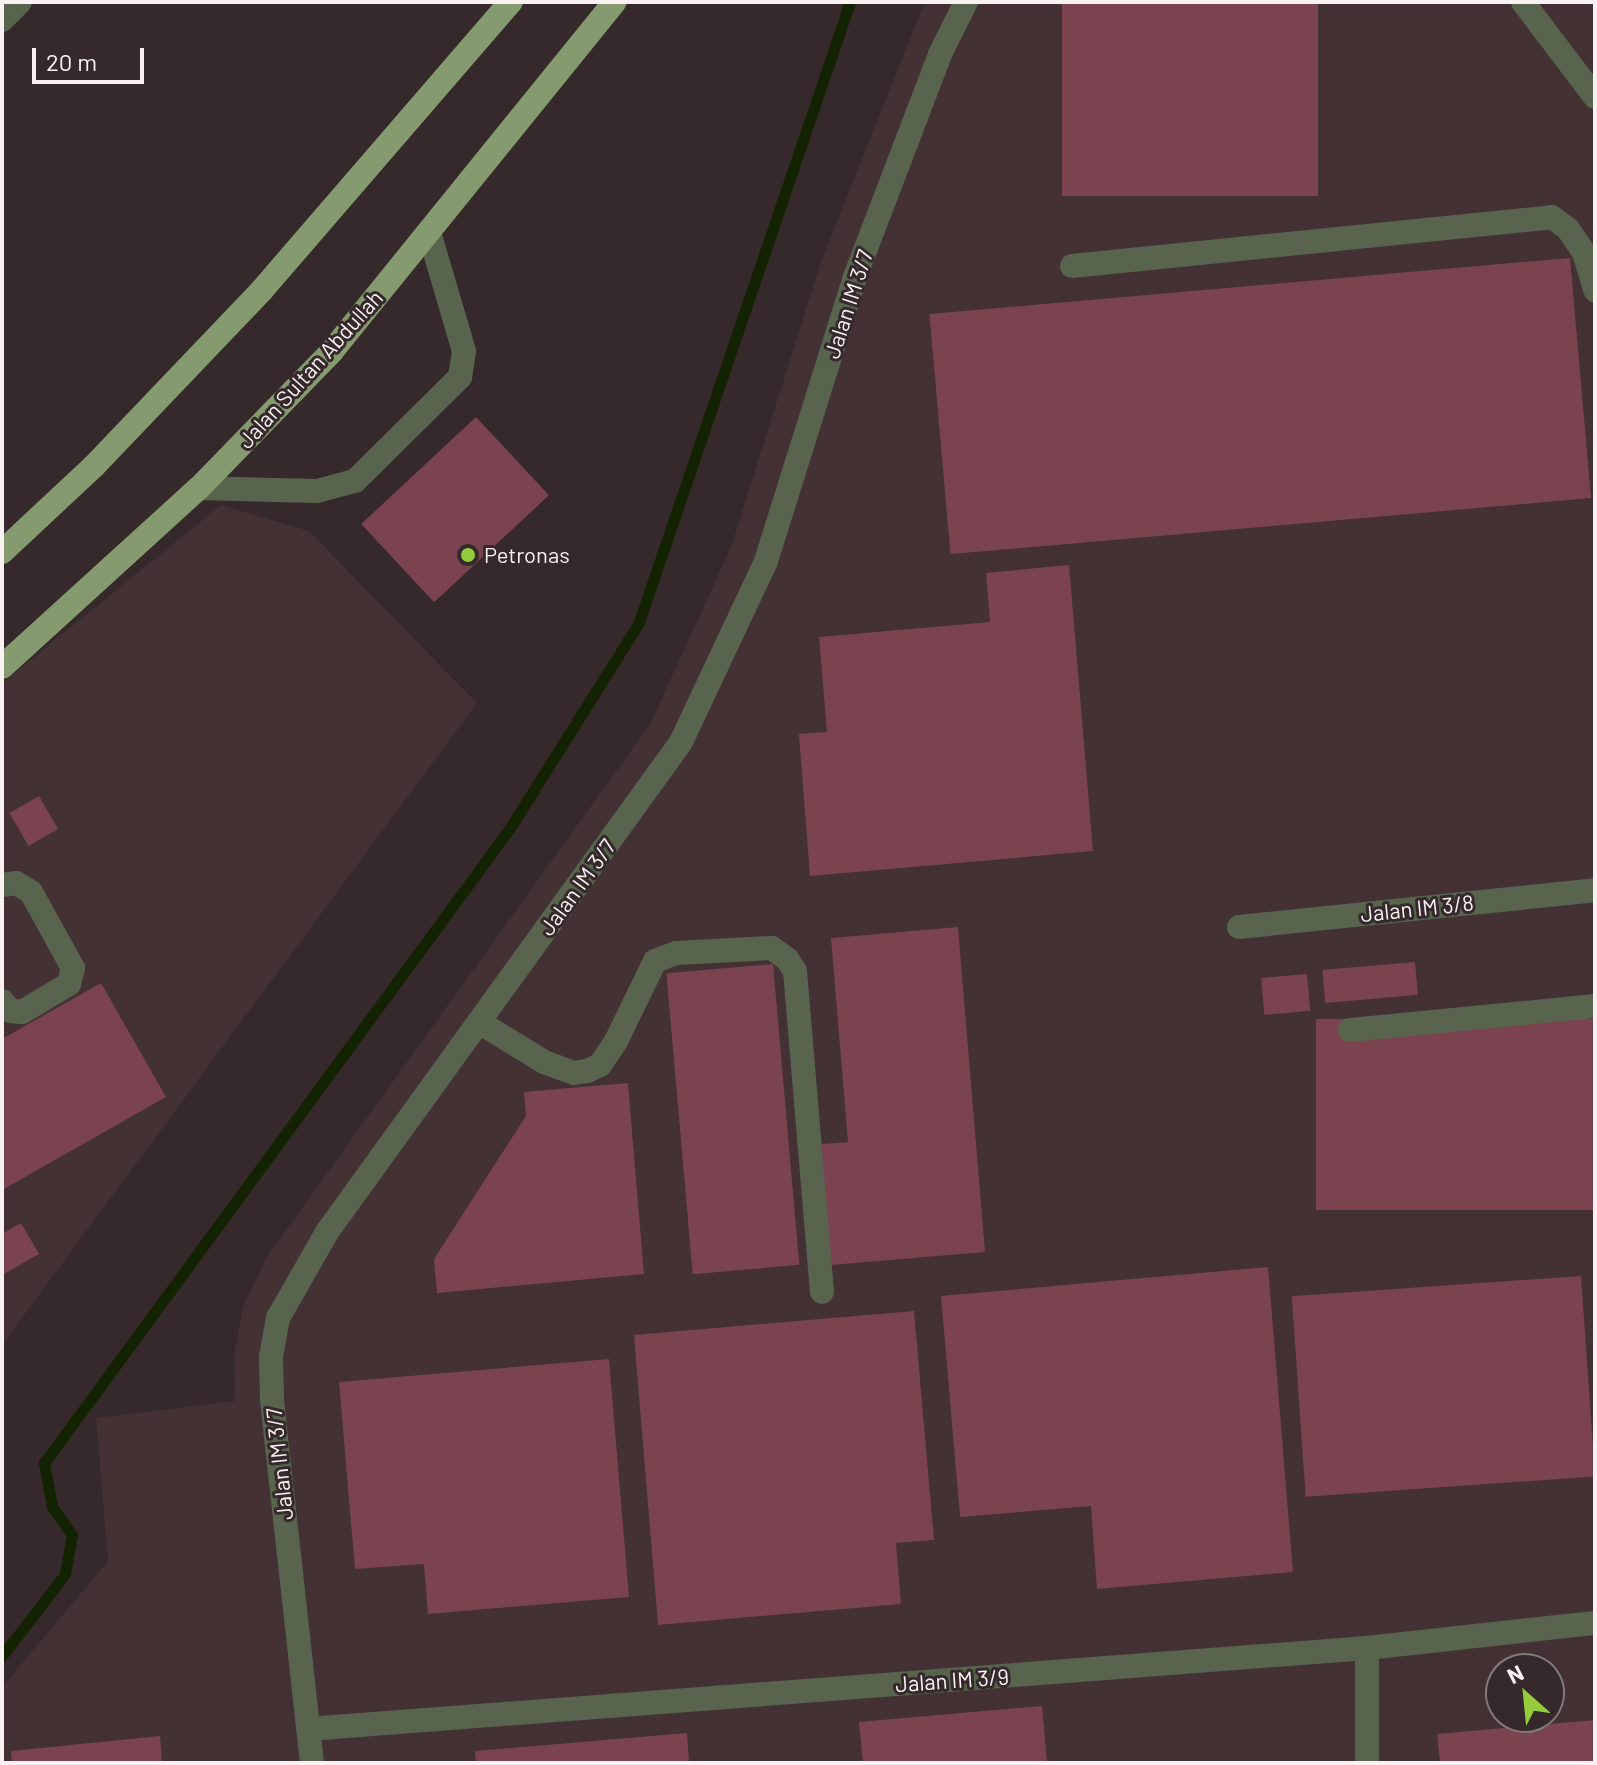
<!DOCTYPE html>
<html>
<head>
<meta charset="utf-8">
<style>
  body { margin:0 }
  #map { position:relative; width:1597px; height:1765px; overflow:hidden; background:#35292b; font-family:Barlow,sans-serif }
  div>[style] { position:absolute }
  .built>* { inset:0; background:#433134 }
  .stream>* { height:11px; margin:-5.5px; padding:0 5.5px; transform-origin:5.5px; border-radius:5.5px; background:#132200 }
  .building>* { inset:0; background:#7b434f; transform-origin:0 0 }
  .minor>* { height:24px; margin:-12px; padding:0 12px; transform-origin:12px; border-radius:12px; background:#59644e }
  .major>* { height:24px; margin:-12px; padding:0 12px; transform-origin:12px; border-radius:12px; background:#859a6e }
  .dots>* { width:22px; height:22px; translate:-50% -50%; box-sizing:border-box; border:4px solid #35292b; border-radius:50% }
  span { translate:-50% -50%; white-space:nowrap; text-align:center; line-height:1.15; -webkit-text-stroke:6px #35292b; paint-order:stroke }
  .street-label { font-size:22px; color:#f9f1f2 }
  .poi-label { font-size:22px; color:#f9f1f2 }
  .left { translate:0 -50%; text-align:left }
  .frame { position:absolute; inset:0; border:4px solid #f9f1f2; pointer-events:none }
  .north { position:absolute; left:1485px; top:1653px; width:80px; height:80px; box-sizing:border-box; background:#35292b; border:2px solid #83797b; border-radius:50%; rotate:333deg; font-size:22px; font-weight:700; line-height:32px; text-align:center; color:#f9f1f2 }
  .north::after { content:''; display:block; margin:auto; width:28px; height:36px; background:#94cc3c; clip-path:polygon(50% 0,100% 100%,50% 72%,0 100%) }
  .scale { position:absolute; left:32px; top:48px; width:112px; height:36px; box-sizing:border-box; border:4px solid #f9f1f2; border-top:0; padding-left:10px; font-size:24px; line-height:28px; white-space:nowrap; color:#f9f1f2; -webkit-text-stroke:6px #35292b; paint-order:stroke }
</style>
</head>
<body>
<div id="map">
  <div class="built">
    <i style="clip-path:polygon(evenodd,925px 2px,1595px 2px,1595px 1763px,2px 1763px,2px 1687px,108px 1561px,96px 1418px,235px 1401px,234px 1355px,243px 1307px,266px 1258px,650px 724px,731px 547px,820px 265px,925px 2px,1501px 1669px,1549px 1669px,1549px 1717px,1501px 1717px,1501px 1669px)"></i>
    <i style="clip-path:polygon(221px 505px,309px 531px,477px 703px,2px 1345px,2px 683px)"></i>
  </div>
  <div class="stream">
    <i style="left:2px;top:1656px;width:103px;rotate:-52.5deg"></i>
    <i style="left:65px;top:1574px;width:40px;rotate:-80deg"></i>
    <i style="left:72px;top:1535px;width:35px;rotate:-125deg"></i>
    <i style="left:52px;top:1506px;width:44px;rotate:-100.5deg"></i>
    <i style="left:44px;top:1463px;width:788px;rotate:-53.73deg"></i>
    <i style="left:510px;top:828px;width:243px;rotate:-57.9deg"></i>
    <i style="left:639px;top:622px;width:655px;rotate:-71.21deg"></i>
  </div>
  <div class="building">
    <i style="left:1062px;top:2px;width:256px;height:194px"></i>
    <i style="left:1570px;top:258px;width:241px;height:643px;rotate:85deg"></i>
    <i style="left:476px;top:417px;width:107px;height:157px;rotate:47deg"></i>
    <i style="clip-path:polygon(1069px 565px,1093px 851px,810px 876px,799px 734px,827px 732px,819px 637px,990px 622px,986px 573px)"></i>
    <i style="left:39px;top:796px;width:38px;height:34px;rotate:60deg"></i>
    <i style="clip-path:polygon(958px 927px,985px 1252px,831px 1265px,821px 1144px,848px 1142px,831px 938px)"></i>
    <i style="left:1415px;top:962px;width:33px;height:93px;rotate:85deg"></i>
    <i style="left:773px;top:964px;width:302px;height:107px;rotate:85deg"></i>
    <i style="left:1307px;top:974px;width:37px;height:46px;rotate:85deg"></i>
    <i style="clip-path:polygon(101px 983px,166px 1097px,2px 1190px,2px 1039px)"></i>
    <i style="left:1595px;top:1019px;width:191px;height:279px;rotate:90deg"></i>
    <i style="clip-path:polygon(628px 1083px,644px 1274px,437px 1293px,434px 1259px,526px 1116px,524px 1092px)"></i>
    <i style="clip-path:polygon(21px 1223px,39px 1254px,2px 1275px,2px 1234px)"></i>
    <i style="clip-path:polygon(1268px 1267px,1293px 1572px,1097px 1589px,1091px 1506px,960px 1517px,941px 1296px)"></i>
    <i style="left:1581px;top:1276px;width:201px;height:290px;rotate:86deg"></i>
    <i style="clip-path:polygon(914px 1311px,934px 1540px,896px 1543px,901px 1604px,658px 1625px,634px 1335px)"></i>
    <i style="clip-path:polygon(609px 1359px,629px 1597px,428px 1614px,424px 1564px,355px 1569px,339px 1382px)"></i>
    <i style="clip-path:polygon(1042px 1706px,1047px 1763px,863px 1763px,859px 1722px)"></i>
    <i style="clip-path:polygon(1595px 1720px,1595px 1763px,1440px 1763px,1437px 1734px)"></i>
    <i style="clip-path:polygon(687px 1733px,689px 1763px,476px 1763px,475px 1751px)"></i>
    <i style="clip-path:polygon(160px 1736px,162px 1763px,12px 1763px,11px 1751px)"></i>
  </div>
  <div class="minor">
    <i style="left:1523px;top:2px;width:119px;rotate:52.8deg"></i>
    <i style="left:2px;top:20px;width:25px;rotate:-45deg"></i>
    <i style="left:1072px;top:266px;width:482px;rotate:-5.8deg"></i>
    <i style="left:1552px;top:217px;width:20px;rotate:37deg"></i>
    <i style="left:1568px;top:229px;width:29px;rotate:56deg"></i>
    <i style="left:1584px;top:253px;width:39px;rotate:73deg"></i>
    <i style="left:199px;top:488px;width:118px;rotate:1.5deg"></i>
    <i style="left:317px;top:491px;width:39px;rotate:-15deg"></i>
    <i style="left:355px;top:481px;width:148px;rotate:-44.7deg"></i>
    <i style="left:460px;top:377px;width:26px;rotate:-81deg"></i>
    <i style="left:464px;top:351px;width:124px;rotate:-106.4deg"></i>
    <i style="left:2px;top:885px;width:14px;rotate:-8deg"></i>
    <i style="left:16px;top:883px;width:17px;rotate:31deg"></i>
    <i style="left:31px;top:892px;width:87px;rotate:61.1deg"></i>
    <i style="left:73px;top:968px;width:16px;rotate:104deg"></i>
    <i style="left:69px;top:984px;width:55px;rotate:149.2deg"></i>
    <i style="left:22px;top:1012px;width:11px;rotate:-175deg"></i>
    <i style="left:11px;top:1011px;width:13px;rotate:-132deg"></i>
    <i style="left:1239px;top:927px;width:358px;rotate:-5.9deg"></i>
    <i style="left:479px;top:1022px;width:76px;rotate:31.6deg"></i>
    <i style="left:544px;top:1062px;width:32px;rotate:20deg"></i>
    <i style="left:574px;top:1073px;width:13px;rotate:-9deg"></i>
    <i style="left:587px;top:1071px;width:14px;rotate:-25deg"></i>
    <i style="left:600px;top:1065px;width:29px;rotate:-56deg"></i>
    <i style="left:616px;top:1041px;width:89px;rotate:-64deg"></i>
    <i style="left:655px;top:961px;width:22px;rotate:-21deg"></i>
    <i style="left:676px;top:953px;width:96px;rotate:-3deg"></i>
    <i style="left:772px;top:948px;width:19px;rotate:36deg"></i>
    <i style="left:787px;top:959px;width:14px;rotate:56deg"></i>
    <i style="left:795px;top:971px;width:322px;rotate:85.2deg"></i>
    <i style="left:1350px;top:1030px;width:246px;rotate:-5.6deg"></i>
    <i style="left:308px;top:1729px;width:1062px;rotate:-4.37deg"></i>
    <i style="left:1367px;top:1648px;width:229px;rotate:-6.3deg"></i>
    <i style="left:312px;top:1763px;width:367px;rotate:-96.3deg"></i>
    <i style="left:272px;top:1398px;width:41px;rotate:-91.4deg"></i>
    <i style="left:271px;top:1357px;width:40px;rotate:-80deg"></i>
    <i style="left:278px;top:1318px;width:99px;rotate:-60.3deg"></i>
    <i style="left:327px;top:1232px;width:604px;rotate:-54.15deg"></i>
    <i style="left:681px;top:742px;width:200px;rotate:-64.8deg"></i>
    <i style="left:766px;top:561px;width:298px;rotate:-72.6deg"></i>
    <i style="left:855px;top:277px;width:239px;rotate:-69.1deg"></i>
    <i style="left:940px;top:54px;width:58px;rotate:-63.4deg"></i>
    <i style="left:1367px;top:1763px;width:115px;rotate:-90deg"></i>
  </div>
  <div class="major">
    <i style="left:2px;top:552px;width:126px;rotate:-43.1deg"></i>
    <i style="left:94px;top:466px;width:243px;rotate:-46.3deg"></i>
    <i style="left:262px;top:290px;width:381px;rotate:-49.2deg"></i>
    <i style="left:2px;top:667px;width:266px;rotate:-42.3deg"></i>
    <i style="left:199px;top:488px;width:191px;rotate:-45.8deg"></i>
    <i style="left:332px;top:351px;width:449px;rotate:-51deg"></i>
  </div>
  <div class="dots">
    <i style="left:468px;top:555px;background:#94cc3c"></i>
  </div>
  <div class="street-label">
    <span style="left:848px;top:304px;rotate:-72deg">Jalan IM 3/7</span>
    <span style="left:310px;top:369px;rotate:-48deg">Jalan Sultan Abdullah</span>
    <span style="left:577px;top:887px;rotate:-54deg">Jalan IM 3/7</span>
    <span style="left:1417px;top:908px;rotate:-6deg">Jalan IM 3/8</span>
    <span style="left:279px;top:1464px;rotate:-96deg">Jalan IM 3/7</span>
    <span style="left:952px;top:1680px;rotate:-4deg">Jalan IM 3/9</span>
  </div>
  <div class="poi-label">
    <span class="left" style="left:484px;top:555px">Petronas</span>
  </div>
  <div class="frame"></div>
  <div class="north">N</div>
  <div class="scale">20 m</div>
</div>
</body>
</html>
